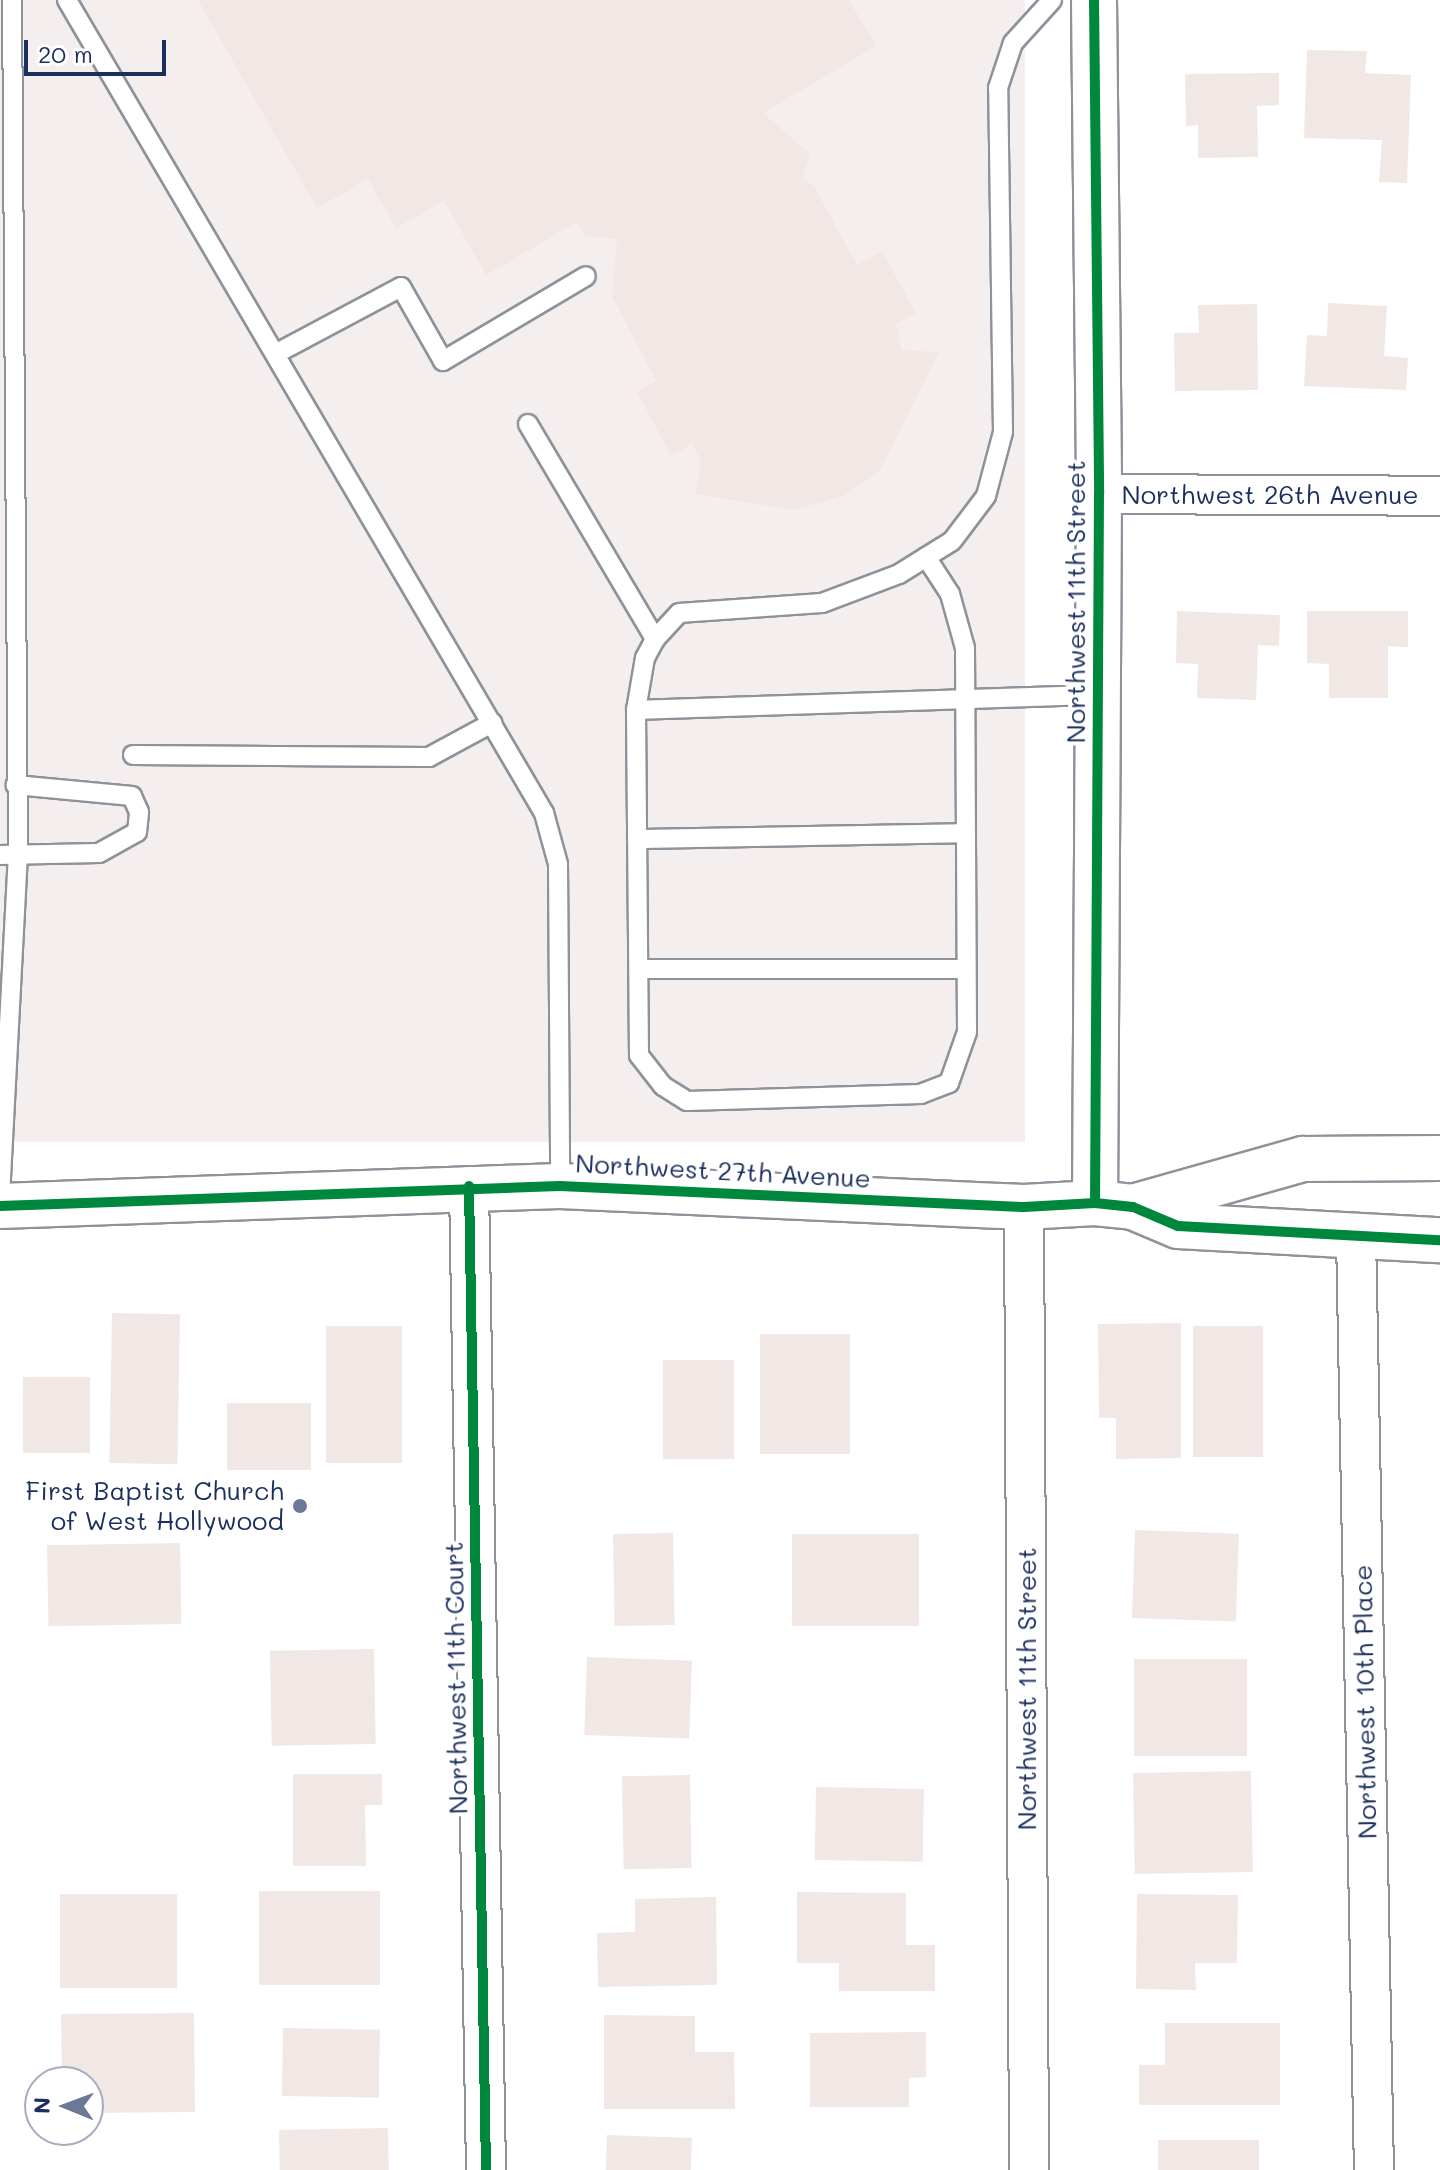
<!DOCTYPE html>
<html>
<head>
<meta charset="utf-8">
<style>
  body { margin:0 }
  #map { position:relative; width:1440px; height:2170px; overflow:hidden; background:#fff; font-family:Mali,sans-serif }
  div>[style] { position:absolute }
  .built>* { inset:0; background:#f5eeee; transform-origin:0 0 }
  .building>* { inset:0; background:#f1e8e5; transform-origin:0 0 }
  .roads { filter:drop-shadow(2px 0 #8e929a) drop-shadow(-2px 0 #8e929a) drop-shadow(0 2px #8e929a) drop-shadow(0 -2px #8e929a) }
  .service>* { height:18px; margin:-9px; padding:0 9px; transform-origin:9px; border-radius:9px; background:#fff }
  .minor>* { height:38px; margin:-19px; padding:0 19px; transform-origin:19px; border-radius:19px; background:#fff }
  .tertiary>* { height:44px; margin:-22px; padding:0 22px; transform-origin:22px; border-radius:22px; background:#fff }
  .cycleway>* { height:10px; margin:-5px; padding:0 5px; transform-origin:5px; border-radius:5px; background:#00873e }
  .dots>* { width:22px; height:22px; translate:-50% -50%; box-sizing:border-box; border:4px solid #fff; border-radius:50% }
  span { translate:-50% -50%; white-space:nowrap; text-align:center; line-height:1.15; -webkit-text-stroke:8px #fff; paint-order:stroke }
  .street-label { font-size:26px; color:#1b2f5e }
  .poi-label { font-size:26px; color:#1b2f5e }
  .right { translate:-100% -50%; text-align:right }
  .north { position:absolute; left:24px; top:2066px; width:80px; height:80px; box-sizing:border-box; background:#fff; border:2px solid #a4acbf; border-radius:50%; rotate:271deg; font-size:22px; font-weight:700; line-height:32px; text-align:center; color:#1b2f5e }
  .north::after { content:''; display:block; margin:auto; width:28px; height:36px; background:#6b7896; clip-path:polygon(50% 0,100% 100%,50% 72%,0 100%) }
  .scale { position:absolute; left:24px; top:40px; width:142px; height:36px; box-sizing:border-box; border:4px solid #1b2f5e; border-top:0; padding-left:10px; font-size:24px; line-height:28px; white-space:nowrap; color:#1b2f5e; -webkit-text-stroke:6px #fff; paint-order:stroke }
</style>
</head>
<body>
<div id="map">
  <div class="built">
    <i style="left:0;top:0;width:1025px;height:1142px"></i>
  </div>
  <div class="building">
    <i style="clip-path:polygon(198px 0,849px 0,876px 46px,763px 113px,810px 154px,802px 178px,815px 188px,857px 265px,882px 251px,916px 313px,896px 324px,902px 350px,939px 352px,880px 470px,844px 495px,795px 510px,695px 494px,701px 461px,692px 444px,671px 456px,637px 392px,656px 381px,612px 296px,617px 239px,586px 236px,577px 222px,486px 275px,444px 201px,396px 228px,368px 179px,317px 208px)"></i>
    <i style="clip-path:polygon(1307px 50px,1367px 51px,1365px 73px,1411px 75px,1407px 183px,1379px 182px,1382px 140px,1304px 138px)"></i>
    <i style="clip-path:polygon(1279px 73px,1279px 105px,1257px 106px,1258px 157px,1198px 158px,1198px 125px,1186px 126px,1185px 74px)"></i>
    <i style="clip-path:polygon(1328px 303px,1387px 306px,1384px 356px,1408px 358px,1406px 390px,1304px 386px,1307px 335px,1327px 336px)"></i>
    <i style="clip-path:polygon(1257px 304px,1258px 390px,1175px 391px,1174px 333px,1199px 333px,1198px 305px)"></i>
    <i style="clip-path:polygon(1177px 611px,1280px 615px,1279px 646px,1258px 645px,1256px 700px,1197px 698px,1198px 664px,1176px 663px)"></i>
    <i style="clip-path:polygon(1307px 611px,1408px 611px,1408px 647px,1388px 646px,1388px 698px,1329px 698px,1329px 664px,1307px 663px)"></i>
    <i style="left:112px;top:1313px;width:68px;height:150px;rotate:1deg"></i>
    <i style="clip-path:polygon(1181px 1323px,1181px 1458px,1116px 1459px,1116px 1418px,1099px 1418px,1098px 1324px)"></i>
    <i style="left:326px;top:1326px;width:76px;height:137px"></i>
    <i style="left:1263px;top:1326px;width:131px;height:70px;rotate:90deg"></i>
    <i style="left:850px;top:1334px;width:120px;height:90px;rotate:90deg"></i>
    <i style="left:663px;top:1360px;width:71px;height:99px"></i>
    <i style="left:23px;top:1377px;width:67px;height:76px"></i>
    <i style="left:227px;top:1403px;width:84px;height:67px"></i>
    <i style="left:1135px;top:1530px;width:104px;height:88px;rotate:2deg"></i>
    <i style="left:673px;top:1533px;width:92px;height:60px;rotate:89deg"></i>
    <i style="left:792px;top:1534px;width:127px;height:92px"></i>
    <i style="left:180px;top:1543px;width:81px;height:133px;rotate:89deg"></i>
    <i style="left:374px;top:1649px;width:95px;height:104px;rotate:89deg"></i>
    <i style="left:587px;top:1657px;width:105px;height:78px;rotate:2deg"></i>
    <i style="left:1134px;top:1659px;width:113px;height:97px"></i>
    <i style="left:1251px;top:1771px;width:101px;height:118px;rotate:89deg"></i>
    <i style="clip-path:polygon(293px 1774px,382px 1774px,382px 1805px,365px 1805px,366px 1866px,293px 1866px)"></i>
    <i style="left:690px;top:1775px;width:93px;height:68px;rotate:89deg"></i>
    <i style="left:816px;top:1787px;width:108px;height:73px;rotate:1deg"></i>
    <i style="left:380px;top:1891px;width:94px;height:121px;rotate:90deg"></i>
    <i style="clip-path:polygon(797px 1892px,906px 1893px,906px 1945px,935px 1945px,935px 1991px,839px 1991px,839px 1963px,797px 1963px)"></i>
    <i style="left:60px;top:1894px;width:117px;height:94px"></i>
    <i style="clip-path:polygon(1137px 1894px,1238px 1895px,1237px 1963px,1195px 1963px,1196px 1990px,1136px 1989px)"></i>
    <i style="clip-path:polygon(716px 1897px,717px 1985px,598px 1987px,597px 1933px,635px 1932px,635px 1899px)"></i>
    <i style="clip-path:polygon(194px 2013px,195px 2112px,88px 2113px,88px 2082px,62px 2082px,61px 2014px)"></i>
    <i style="clip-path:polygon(604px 2015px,695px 2016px,695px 2052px,734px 2052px,735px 2109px,604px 2109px)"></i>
    <i style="clip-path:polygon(1165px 2023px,1280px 2023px,1280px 2105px,1139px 2105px,1139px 2065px,1165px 2065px)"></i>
    <i style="left:283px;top:2028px;width:97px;height:68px;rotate:1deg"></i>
    <i style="clip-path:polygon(926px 2032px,926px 2077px,909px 2078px,909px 2107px,810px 2107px,810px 2033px)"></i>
    <i style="left:388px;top:2128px;width:42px;height:109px;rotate:89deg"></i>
    <i style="left:607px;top:2135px;width:85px;height:35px;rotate:2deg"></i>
    <i style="left:1158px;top:2140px;width:101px;height:30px"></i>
  </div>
  <div class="roads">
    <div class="service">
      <i style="left:67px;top:0;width:943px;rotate:59.6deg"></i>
      <i style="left:544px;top:813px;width:53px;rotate:74.6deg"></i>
      <i style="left:558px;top:864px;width:322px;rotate:89.6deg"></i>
      <i style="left:277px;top:353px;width:140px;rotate:-28deg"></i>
      <i style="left:401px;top:287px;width:85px;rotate:60.4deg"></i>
      <i style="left:443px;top:361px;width:166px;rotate:-30.7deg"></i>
      <i style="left:528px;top:424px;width:250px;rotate:59.4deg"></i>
      <i style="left:926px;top:557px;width:44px;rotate:57deg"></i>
      <i style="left:950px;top:594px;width:56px;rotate:74.5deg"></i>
      <i style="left:965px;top:648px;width:384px;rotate:89.7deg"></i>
      <i style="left:967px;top:1032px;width:54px;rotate:109.4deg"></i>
      <i style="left:949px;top:1083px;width:30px;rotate:159deg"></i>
      <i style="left:921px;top:1094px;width:234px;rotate:178.3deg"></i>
      <i style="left:687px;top:1101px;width:28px;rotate:-148deg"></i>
      <i style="left:663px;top:1086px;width:39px;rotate:-128deg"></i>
      <i style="left:639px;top:1055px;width:345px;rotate:-90.5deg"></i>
      <i style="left:636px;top:710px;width:53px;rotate:-80.2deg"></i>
      <i style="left:645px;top:658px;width:21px;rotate:-62deg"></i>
      <i style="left:655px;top:639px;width:35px;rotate:-47deg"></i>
      <i style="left:679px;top:613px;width:143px;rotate:-4deg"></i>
      <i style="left:822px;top:603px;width:82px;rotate:-20.6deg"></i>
      <i style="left:899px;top:574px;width:62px;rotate:-31.9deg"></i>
      <i style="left:952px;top:541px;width:56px;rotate:-52.9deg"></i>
      <i style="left:986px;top:496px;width:66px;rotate:-75.1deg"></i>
      <i style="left:1003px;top:432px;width:344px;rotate:-90.8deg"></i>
      <i style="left:998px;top:88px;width:47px;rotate:-71.6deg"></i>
      <i style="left:1013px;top:43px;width:58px;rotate:-47.8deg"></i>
      <i style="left:636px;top:710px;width:462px;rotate:-1.9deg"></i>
      <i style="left:133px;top:755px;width:296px;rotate:0.4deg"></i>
      <i style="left:429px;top:757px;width:72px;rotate:-28.4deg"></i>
      <i style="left:637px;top:839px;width:329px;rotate:-1deg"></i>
      <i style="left:0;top:855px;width:99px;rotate:-1.2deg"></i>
      <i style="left:99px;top:853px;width:43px;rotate:-28.9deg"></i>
      <i style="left:137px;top:832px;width:20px;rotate:-84deg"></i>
      <i style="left:139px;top:812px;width:17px;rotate:-114deg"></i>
      <i style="left:132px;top:796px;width:117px;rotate:-174.6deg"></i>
      <i style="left:639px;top:969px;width:327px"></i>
      <i style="left:0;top:1197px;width:342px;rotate:-87deg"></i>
      <i style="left:18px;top:855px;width:855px;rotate:-90.4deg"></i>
    </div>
    <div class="minor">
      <i style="left:1099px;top:494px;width:341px;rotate:0.3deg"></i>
      <i style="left:469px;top:1186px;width:984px;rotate:89.01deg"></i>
      <i style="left:1024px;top:1207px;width:963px;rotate:89.7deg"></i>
      <i style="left:1356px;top:1235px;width:935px;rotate:88.9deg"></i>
    </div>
    <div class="tertiary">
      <i style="left:1094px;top:0;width:494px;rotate:89.4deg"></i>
      <i style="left:1099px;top:494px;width:709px;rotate:90.32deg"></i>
      <i style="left:0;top:1206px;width:560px;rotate:-2.05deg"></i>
      <i style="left:560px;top:1186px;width:464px;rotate:2.6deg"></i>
      <i style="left:1024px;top:1207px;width:71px;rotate:-3.2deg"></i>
      <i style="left:1095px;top:1203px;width:38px;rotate:6deg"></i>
      <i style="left:1133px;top:1207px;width:49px;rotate:22.9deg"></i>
      <i style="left:1178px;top:1226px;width:262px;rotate:3.1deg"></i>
      <i style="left:1133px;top:1207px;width:177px;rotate:-15.8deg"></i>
      <i style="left:1303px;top:1159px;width:137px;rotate:-0.4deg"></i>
    </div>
  </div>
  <div class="cycleway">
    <i style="left:1094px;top:0;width:494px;rotate:89.4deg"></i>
    <i style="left:1099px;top:494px;width:709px;rotate:90.32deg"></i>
    <i style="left:469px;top:1186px;width:984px;rotate:89.01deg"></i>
    <i style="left:0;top:1206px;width:560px;rotate:-2.05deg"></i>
    <i style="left:560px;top:1186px;width:464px;rotate:2.6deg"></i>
    <i style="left:1024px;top:1207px;width:71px;rotate:-3.2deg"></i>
    <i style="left:1095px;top:1203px;width:38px;rotate:6deg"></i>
    <i style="left:1133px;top:1207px;width:49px;rotate:22.9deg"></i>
    <i style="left:1178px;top:1226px;width:262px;rotate:3.1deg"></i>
  </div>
  <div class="dots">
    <i style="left:300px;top:1506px;background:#6b7896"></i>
  </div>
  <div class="street-label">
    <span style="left:1270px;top:495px">Northwest 26th Avenue</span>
    <span style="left:1076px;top:602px;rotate:-90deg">Northwest 11th Street</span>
    <span style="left:723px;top:1171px;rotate:3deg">Northwest 27th Avenue</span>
    <span style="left:456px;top:1678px;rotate:-91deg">Northwest 11th Court</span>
    <span style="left:1027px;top:1689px;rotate:-90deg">Northwest 11th Street</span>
    <span style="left:1365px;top:1702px;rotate:-91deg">Northwest 10th Place</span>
  </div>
  <div class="poi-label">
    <span class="right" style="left:284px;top:1506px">First Baptist Church<br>of West Hollywood</span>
  </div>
  <div class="north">N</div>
  <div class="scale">20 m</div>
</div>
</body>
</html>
